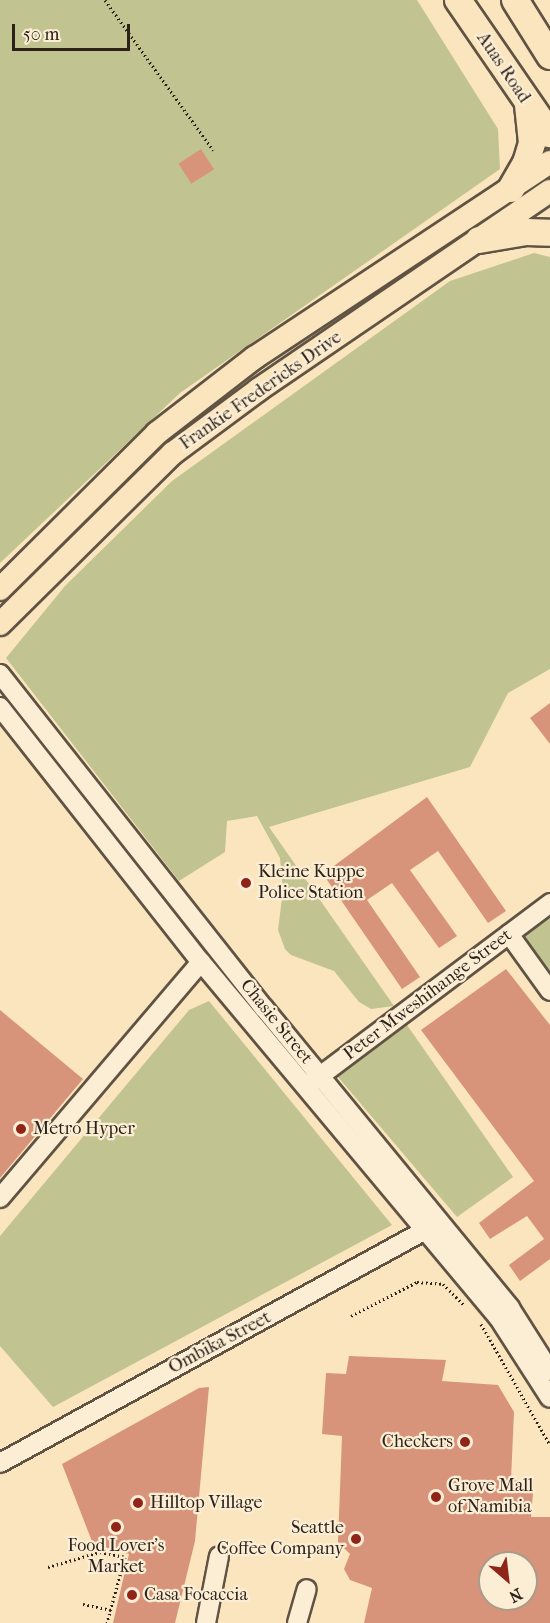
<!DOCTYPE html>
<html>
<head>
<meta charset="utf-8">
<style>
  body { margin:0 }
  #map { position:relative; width:550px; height:1623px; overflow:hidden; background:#fbe5be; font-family:"IM FELL French Canon",serif }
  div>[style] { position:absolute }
  .green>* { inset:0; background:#c1c490 }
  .building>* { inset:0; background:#d8947a; transform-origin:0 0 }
  .path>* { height:3px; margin-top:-1.5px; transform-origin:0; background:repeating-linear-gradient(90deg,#2c221a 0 1.5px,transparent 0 4.5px) }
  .roads { filter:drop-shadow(2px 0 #605343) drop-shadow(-2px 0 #605343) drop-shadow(0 2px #605343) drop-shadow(0 -2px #605343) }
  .minor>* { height:18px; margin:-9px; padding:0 9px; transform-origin:9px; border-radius:9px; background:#fceed5 }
  .major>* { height:22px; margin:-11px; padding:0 11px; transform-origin:11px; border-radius:11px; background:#fbe5be }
  .highway>* { height:26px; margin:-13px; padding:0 13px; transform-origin:13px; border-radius:13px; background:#fbe5be }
  .dots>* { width:16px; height:16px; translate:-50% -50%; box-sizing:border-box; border:3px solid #fceed5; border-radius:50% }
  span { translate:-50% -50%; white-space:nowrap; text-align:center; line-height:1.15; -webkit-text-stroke:4.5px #fceed5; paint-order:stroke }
  .street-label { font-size:18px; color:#2c221a }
  .poi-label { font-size:18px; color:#2c221a }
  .left { translate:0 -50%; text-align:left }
  .right { translate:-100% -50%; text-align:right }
  .north { position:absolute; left:478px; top:1551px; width:60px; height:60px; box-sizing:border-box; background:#fceed5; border:2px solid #a99c8a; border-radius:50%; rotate:152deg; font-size:16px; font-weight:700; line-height:24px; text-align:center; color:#2c221a }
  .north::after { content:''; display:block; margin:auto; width:21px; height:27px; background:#8f2418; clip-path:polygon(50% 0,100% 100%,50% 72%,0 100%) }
  .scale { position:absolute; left:12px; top:24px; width:118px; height:27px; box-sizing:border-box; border:3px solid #2c221a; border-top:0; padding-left:8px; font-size:18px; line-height:21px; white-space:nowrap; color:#2c221a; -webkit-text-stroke:4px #fceed5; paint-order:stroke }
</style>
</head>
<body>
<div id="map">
  <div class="green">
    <i style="clip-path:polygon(0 0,417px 0,498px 129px,500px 169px,180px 393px,0 563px)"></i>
    <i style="clip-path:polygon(534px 253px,550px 257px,550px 669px,508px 693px,470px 767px,269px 827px,394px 1006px,371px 1009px,359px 1002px,334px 971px,291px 955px,285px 949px,278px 930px,283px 890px,280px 858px,257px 816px,227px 821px,225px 852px,179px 881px,6px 658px,65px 586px,172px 481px,450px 281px)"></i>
    <i style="clip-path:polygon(550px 912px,550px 979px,521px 935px)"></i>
    <i style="clip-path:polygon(209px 1001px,392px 1225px,53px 1407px,0 1346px,0 1236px,189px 1010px)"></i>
    <i style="clip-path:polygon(407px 1025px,513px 1177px,457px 1217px,338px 1077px)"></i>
  </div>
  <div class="building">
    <i style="left:201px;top:149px;width:24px;height:27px;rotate:57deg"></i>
    <i style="clip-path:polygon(550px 703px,550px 744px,530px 718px)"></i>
    <i style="clip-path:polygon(427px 797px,506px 911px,488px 923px,438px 851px,410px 870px,457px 936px,439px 948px,392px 883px,367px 900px,420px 977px,402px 989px,323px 874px)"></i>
    <i style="clip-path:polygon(506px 969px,550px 1025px,550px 1259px,520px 1281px,509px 1265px,544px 1239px,527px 1216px,490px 1239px,479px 1223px,534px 1181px,421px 1030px)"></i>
    <i style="clip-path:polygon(0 1010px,83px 1079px,0 1178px)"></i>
    <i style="clip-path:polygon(evenodd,349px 1356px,446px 1360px,442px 1381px,498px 1385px,514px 1412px,511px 1480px,534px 1481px,531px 1517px,550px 1517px,550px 1623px,364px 1623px,372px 1588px,350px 1580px,344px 1569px,350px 1554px,338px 1542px,342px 1436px,322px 1434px,326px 1373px,346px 1374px,349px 1356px,490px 1563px,526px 1563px,526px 1599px,490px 1599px,490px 1563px)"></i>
    <i style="clip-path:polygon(209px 1387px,195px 1541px,175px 1623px,113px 1623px,129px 1554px,93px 1544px,62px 1464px,199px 1388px)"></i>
  </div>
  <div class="path">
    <i style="left:105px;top:0;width:185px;rotate:54.2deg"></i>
    <i style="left:351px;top:1316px;width:74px;rotate:-27.3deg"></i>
    <i style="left:417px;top:1282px;width:26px;rotate:4deg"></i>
    <i style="left:443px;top:1284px;width:31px;rotate:45deg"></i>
    <i style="left:481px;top:1324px;width:139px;rotate:60.3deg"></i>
    <i style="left:48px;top:1567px;width:54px;rotate:-16.1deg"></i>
    <i style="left:100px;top:1552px;width:25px;rotate:11deg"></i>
    <i style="left:125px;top:1557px;width:68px;rotate:105.3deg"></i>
    <i style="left:83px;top:1604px;width:29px;rotate:12deg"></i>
  </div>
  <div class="roads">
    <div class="minor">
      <i style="left:0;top:674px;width:426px;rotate:51.7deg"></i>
      <i style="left:264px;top:1008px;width:388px;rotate:50.6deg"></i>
      <i style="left:510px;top:1308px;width:75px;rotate:57.6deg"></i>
      <i style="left:0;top:707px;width:325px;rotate:51.8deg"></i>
      <i style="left:201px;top:962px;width:463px;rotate:50.1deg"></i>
      <i style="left:498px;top:1317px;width:96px;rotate:57.3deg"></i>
      <i style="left:509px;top:934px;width:70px;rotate:54.3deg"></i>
      <i style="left:312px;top:1082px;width:298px;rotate:-36.9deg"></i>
      <i style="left:0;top:1198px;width:310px;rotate:-49.6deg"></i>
      <i style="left:0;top:1463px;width:496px;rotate:-28.7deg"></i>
      <i style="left:206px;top:1623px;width:68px;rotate:-79deg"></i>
      <i style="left:297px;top:1623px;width:35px;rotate:-74deg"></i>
    </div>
    <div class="major">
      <i style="left:0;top:589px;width:221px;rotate:-44.8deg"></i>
      <i style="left:157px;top:433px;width:123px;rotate:-37.7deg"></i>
      <i style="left:254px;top:358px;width:355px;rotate:-33.5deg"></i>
      <i style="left:0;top:624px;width:243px;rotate:-44.7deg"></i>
      <i style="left:173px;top:453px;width:106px;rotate:-36.5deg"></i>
      <i style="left:258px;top:390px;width:353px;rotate:-34.3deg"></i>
    </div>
    <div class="highway">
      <i style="left:458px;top:0;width:163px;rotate:55.5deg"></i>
      <i style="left:515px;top:0;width:66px;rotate:58deg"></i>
      <i style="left:511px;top:189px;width:30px;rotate:-60deg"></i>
      <i style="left:526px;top:163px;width:21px;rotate:-73deg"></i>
      <i style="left:532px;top:143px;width:38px;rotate:-96deg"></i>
      <i style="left:479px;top:240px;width:48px;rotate:-9.7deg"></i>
      <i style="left:526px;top:232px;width:24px;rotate:2deg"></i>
    </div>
  </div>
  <div class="dots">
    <i style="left:246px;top:883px;background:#8f2418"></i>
    <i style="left:21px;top:1129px;background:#8f2418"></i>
    <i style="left:465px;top:1442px;background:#8f2418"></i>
    <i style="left:436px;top:1497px;background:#8f2418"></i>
    <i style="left:138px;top:1503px;background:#8f2418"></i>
    <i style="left:116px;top:1527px;background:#8f2418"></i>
    <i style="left:356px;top:1539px;background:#8f2418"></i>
    <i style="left:132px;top:1595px;background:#8f2418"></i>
  </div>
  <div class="street-label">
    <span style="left:503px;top:68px;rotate:56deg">Auas Road</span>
    <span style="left:261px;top:391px;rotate:-35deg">Frankie Fredericks Drive</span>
    <span style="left:428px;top:995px;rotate:-37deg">Peter Mweshihange Street</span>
    <span style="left:276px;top:1022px;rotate:51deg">Chasie Street</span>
    <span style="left:220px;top:1343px;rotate:-28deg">Ombika Street</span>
  </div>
  <div class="poi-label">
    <span class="left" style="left:258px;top:883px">Kleine Kuppe<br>Police Station</span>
    <span class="left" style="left:33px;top:1129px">Metro Hyper</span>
    <span class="right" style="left:453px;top:1442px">Checkers</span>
    <span class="left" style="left:448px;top:1497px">Grove Mall<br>of Namibia</span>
    <span class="left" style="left:150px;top:1503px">Hilltop Village</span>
    <span class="right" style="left:344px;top:1539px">Seattle<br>Coffee Company</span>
    <span style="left:116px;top:1557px">Food Lover's<br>Market</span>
    <span class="left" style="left:144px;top:1595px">Casa Focaccia</span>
  </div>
  <div class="north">N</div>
  <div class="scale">50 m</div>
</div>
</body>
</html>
